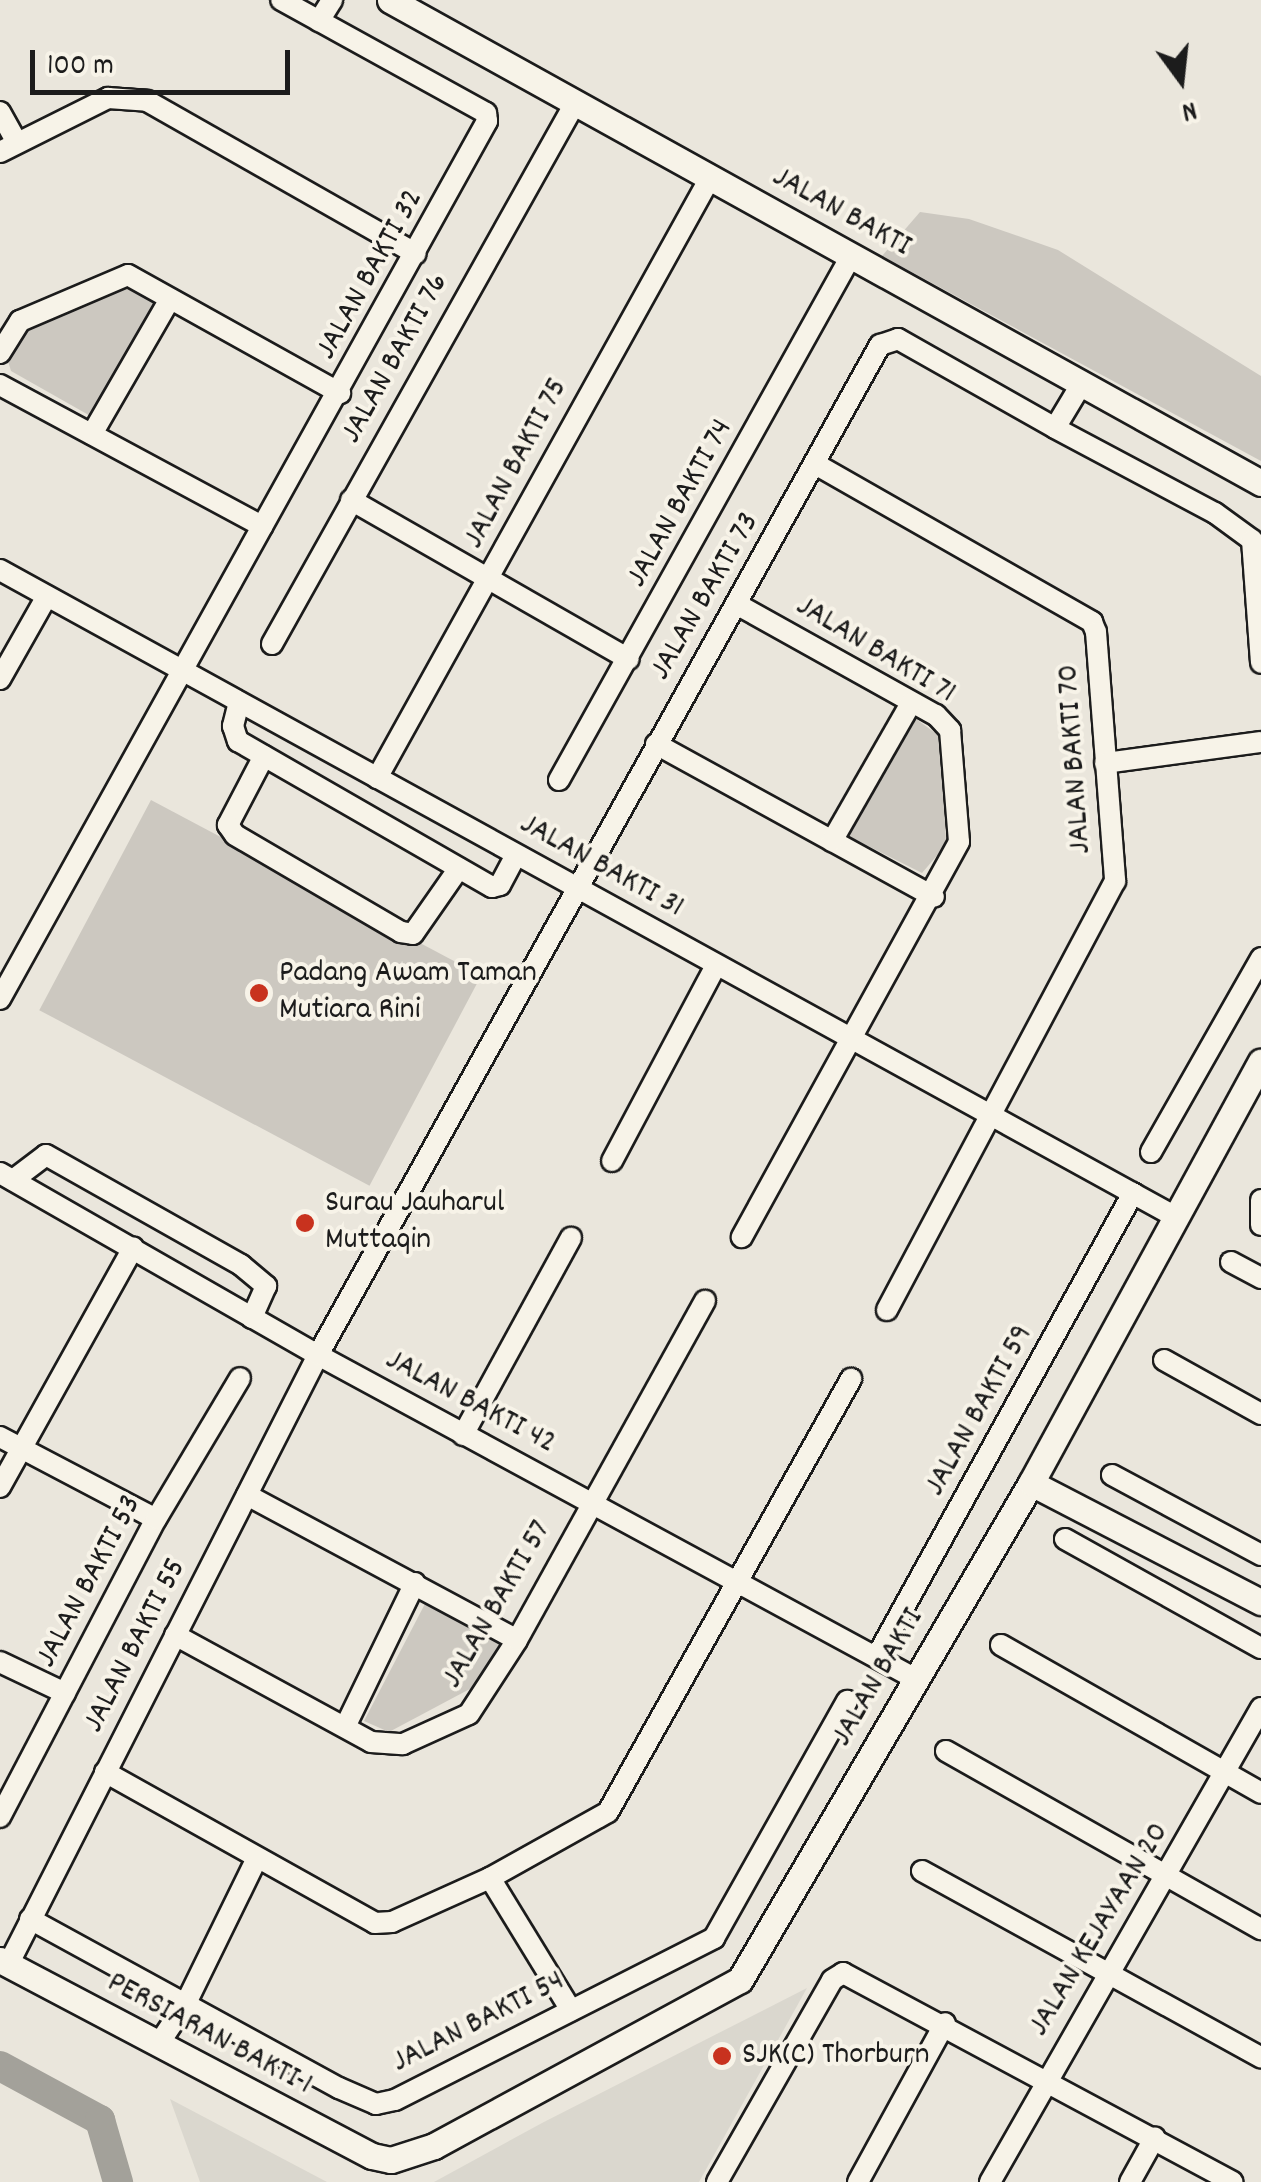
<!DOCTYPE html>
<html>
<head>
<meta charset="utf-8">
<style>
  body { margin:0 }
  #map { position:relative; width:1261px; height:2182px; overflow:hidden; background:#eae6dc; font-family:Dekko,sans-serif }
  div>[style] { position:absolute }
  .built>* { inset:0; background:#dad7ce }
  .green>* { inset:0; background:#ccc8c0; transform-origin:0 0 }
  .river>* { height:30px; margin:-15px; padding:0 15px; transform-origin:15px; border-radius:15px; background:#a3a19a }
  .roads { filter:drop-shadow(2px 0 #1c1c1c) drop-shadow(-2px 0 #1c1c1c) drop-shadow(0 2px #1c1c1c) drop-shadow(0 -2px #1c1c1c) }
  .minor>* { height:20px; margin:-10px; padding:0 10px; transform-origin:10px; border-radius:10px; background:#f7f3e8 }
  .tertiary>* { height:25px; margin:-12.5px; padding:0 12.5px; transform-origin:12.5px; border-radius:12.5px; background:#f7f3e8 }
  .dots>* { width:28px; height:28px; translate:-50% -50%; box-sizing:border-box; border:5px solid #f7f3e8; border-radius:50% }
  span { translate:-50% -50%; white-space:nowrap; text-align:center; line-height:1.15; -webkit-text-stroke:8px #f7f3e8; paint-order:stroke }
  .street-label { font-size:32px; color:#1c1c1c }
  .poi-label { font-size:32px; color:#1c1c1c }
  .left { translate:0 -50%; text-align:left }
  .north { position:absolute; left:1131px; top:30px; width:100px; height:100px; -webkit-text-stroke:8px #f7f3e8; paint-order:stroke; rotate:165deg; font-size:28px; font-weight:700; line-height:40px; text-align:center; color:#1c1c1c }
  .north::after { content:''; display:block; margin:auto; width:35px; height:45px; background:#1c1c1c; clip-path:polygon(50% 0,100% 100%,50% 72%,0 100%) }
  .scale { position:absolute; left:30px; top:50px; width:260px; height:45px; box-sizing:border-box; border:5px solid #1c1c1c; border-top:0; padding-left:12px; font-size:30px; line-height:35px; white-space:nowrap; color:#1c1c1c; -webkit-text-stroke:8px #f7f3e8; paint-order:stroke }
</style>
</head>
<body>
<div id="map">
  <div class="built">
    <i style="clip-path:polygon(807px 1988px,699px 2182px,434px 2182px,542px 2123px)"></i>
    <i style="clip-path:polygon(170px 2099px,327px 2182px,200px 2182px)"></i>
  </div>
  <div class="green">
    <i style="clip-path:polygon(920px 212px,969px 219px,1058px 250px,1261px 376px,1261px 461px,882px 256px)"></i>
    <i style="clip-path:polygon(118px 283px,161px 305px,94px 418px,11px 371px,8px 361px,23px 328px)"></i>
    <i style="clip-path:polygon(912px 716px,938px 735px,943px 748px,946px 845px,922px 873px,844px 834px)"></i>
    <i style="left:151px;top:800px;width:374px;height:238px;rotate:28deg"></i>
    <i style="clip-path:polygon(428px 1598px,506px 1642px,481px 1683px,389px 1732px,364px 1721px)"></i>
  </div>
  <div class="river">
    <i style="left:0;top:2066px;width:114px;rotate:28.4deg"></i>
    <i style="left:100px;top:2120px;width:65px;rotate:73.8deg"></i>
  </div>
  <div class="roads">
    <div class="minor">
      <i style="left:319px;top:21px;width:25px;rotate:-58deg"></i>
      <i style="left:0;top:112px;width:35px;rotate:61deg"></i>
      <i style="left:0;top:152px;width:121px;rotate:-26.6deg"></i>
      <i style="left:108px;top:98px;width:39px;rotate:4deg"></i>
      <i style="left:147px;top:101px;width:309px;rotate:29.6deg"></i>
      <i style="left:0;top:353px;width:38px;rotate:-58deg"></i>
      <i style="left:20px;top:321px;width:117px;rotate:-23.1deg"></i>
      <i style="left:128px;top:275px;width:243px;rotate:29.1deg"></i>
      <i style="left:1082px;top:383px;width:52px;rotate:121deg"></i>
      <i style="left:1055px;top:428px;width:181px;rotate:28deg"></i>
      <i style="left:1215px;top:513px;width:46px;rotate:36.1deg"></i>
      <i style="left:1252px;top:540px;width:123px;rotate:85.8deg"></i>
      <i style="left:0;top:385px;width:298px;rotate:28.3deg"></i>
      <i style="left:92px;top:434px;width:156px;rotate:-60deg"></i>
      <i style="left:817px;top:465px;width:317px;rotate:29.7deg"></i>
      <i style="left:1092px;top:622px;width:11px;rotate:68deg"></i>
      <i style="left:1096px;top:632px;width:250px;rotate:85.6deg"></i>
      <i style="left:1115px;top:881px;width:486px;rotate:118deg"></i>
      <i style="left:351px;top:500px;width:320px;rotate:29.8deg"></i>
      <i style="left:0;top:570px;width:1340px;rotate:28.82deg"></i>
      <i style="left:738px;top:605px;width:227px;rotate:29.1deg"></i>
      <i style="left:936px;top:715px;width:21px;rotate:47deg"></i>
      <i style="left:950px;top:730px;width:112px;rotate:85.4deg"></i>
      <i style="left:959px;top:842px;width:451px;rotate:118.8deg"></i>
      <i style="left:272px;top:644px;width:618px;rotate:-60.74deg"></i>
      <i style="left:0;top:679px;width:95px;rotate:-60.5deg"></i>
      <i style="left:239px;top:702px;width:25px;rotate:104deg"></i>
      <i style="left:233px;top:726px;width:16px;rotate:72deg"></i>
      <i style="left:238px;top:741px;width:293px;rotate:29.9deg"></i>
      <i style="left:492px;top:887px;width:8px;rotate:-14deg"></i>
      <i style="left:500px;top:885px;width:34px;rotate:-62deg"></i>
      <i style="left:656px;top:744px;width:317px;rotate:28.8deg"></i>
      <i style="left:264px;top:756px;width:78px;rotate:117.6deg"></i>
      <i style="left:228px;top:825px;width:12px;rotate:55deg"></i>
      <i style="left:235px;top:835px;width:192px;rotate:30.3deg"></i>
      <i style="left:401px;top:932px;width:12px;rotate:9deg"></i>
      <i style="left:413px;top:934px;width:80px;rotate:-55.1deg"></i>
      <i style="left:1105px;top:763px;width:157px;rotate:-7.7deg"></i>
      <i style="left:377px;top:778px;width:686px;rotate:-60.97deg"></i>
      <i style="left:559px;top:780px;width:600px;rotate:-60.87deg"></i>
      <i style="left:832px;top:841px;width:159px;rotate:-60.2deg"></i>
      <i style="left:0;top:999px;width:1004px;rotate:-60.98deg"></i>
      <i style="left:487px;top:121px;width:8px;rotate:-97deg"></i>
      <i style="left:486px;top:113px;width:234px;rotate:-151.1deg"></i>
      <i style="left:1151px;top:1152px;width:223px;rotate:-60.4deg"></i>
      <i style="left:612px;top:1161px;width:222px;rotate:-62deg"></i>
      <i style="left:0;top:1173px;width:366px;rotate:29.8deg"></i>
      <i style="left:318px;top:1355px;width:680px;rotate:28.45deg"></i>
      <i style="left:13px;top:1180px;width:41px;rotate:-37.1deg"></i>
      <i style="left:46px;top:1155px;width:224px;rotate:29.4deg"></i>
      <i style="left:241px;top:1265px;width:33px;rotate:40deg"></i>
      <i style="left:266px;top:1286px;width:35px;rotate:114deg"></i>
      <i style="left:1261px;top:1200px;width:25px;rotate:90deg"></i>
      <i style="left:1231px;top:1262px;width:34px;rotate:28deg"></i>
      <i style="left:1164px;top:1360px;width:111px;rotate:29.1deg"></i>
      <i style="left:463px;top:1435px;width:225px;rotate:-61.3deg"></i>
      <i style="left:0;top:1437px;width:176px;rotate:27.7deg"></i>
      <i style="left:1112px;top:1475px;width:169px;rotate:28.2deg"></i>
      <i style="left:0;top:1487px;width:274px;rotate:-60.9deg"></i>
      <i style="left:247px;top:1495px;width:306px;rotate:28.2deg"></i>
      <i style="left:1065px;top:1539px;width:224px;rotate:29.1deg"></i>
      <i style="left:175px;top:1635px;width:223px;rotate:28.6deg"></i>
      <i style="left:371px;top:1742px;width:32px;rotate:4deg"></i>
      <i style="left:403px;top:1744px;width:72px;rotate:-24.4deg"></i>
      <i style="left:469px;top:1714px;width:88px;rotate:-57deg"></i>
      <i style="left:517px;top:1640px;width:388px;rotate:-61deg"></i>
      <i style="left:1001px;top:1645px;width:299px;rotate:29.6deg"></i>
      <i style="left:877px;top:1656px;width:529px;rotate:-61.06deg"></i>
      <i style="left:0;top:1662px;width:72px;rotate:25.5deg"></i>
      <i style="left:345px;top:1727px;width:160px;rotate:-64.1deg"></i>
      <i style="left:946px;top:1751px;width:362px;rotate:29.5deg"></i>
      <i style="left:105px;top:1772px;width:309px;rotate:29.2deg"></i>
      <i style="left:375px;top:1923px;width:17px;rotate:-3deg"></i>
      <i style="left:392px;top:1922px;width:107px;rotate:-24.2deg"></i>
      <i style="left:490px;top:1878px;width:135px;rotate:-29.2deg"></i>
      <i style="left:608px;top:1812px;width:497px;rotate:-60.7deg"></i>
      <i style="left:0;top:1817px;width:336px;rotate:-62.4deg"></i>
      <i style="left:156px;top:1519px;width:164px;rotate:-59.2deg"></i>
      <i style="left:922px;top:1871px;width:387px;rotate:28.8deg"></i>
      <i style="left:490px;top:1878px;width:155px;rotate:58.5deg"></i>
      <i style="left:30px;top:1919px;width:352px;rotate:28.7deg"></i>
      <i style="left:339px;top:2088px;width:40px;rotate:23.4deg"></i>
      <i style="left:376px;top:2104px;width:19px;rotate:-12deg"></i>
      <i style="left:395px;top:2100px;width:358px;rotate:-26.9deg"></i>
      <i style="left:714px;top:1938px;width:272px;rotate:-60.7deg"></i>
      <i style="left:8px;top:1965px;width:684px;rotate:-63.06deg"></i>
      <i style="left:318px;top:1355px;width:1156px;rotate:-60.91deg"></i>
      <i style="left:880px;top:345px;width:19px;rotate:-18deg"></i>
      <i style="left:898px;top:339px;width:180px;rotate:29.5deg"></i>
      <i style="left:158px;top:2045px;width:50px;rotate:-56.3deg"></i>
      <i style="left:186px;top:2003px;width:159px;rotate:-63.9deg"></i>
      <i style="left:717px;top:2182px;width:232px;rotate:-60.3deg"></i>
      <i style="left:832px;top:1980px;width:13px;rotate:-32deg"></i>
      <i style="left:843px;top:1973px;width:442px;rotate:28.2deg"></i>
      <i style="left:858px;top:2182px;width:181px;rotate:-61.3deg"></i>
      <i style="left:990px;top:2182px;width:546px;rotate:-60.24deg"></i>
      <i style="left:1130px;top:2182px;width:51px;rotate:-60.9deg"></i>
    </div>
    <div class="tertiary">
      <i style="left:390px;top:0;width:996px;rotate:29.01deg"></i>
      <i style="left:1031px;top:1483px;width:259px;rotate:27.4deg"></i>
      <i style="left:0;top:1960px;width:420px;rotate:27.8deg"></i>
      <i style="left:372px;top:2156px;width:19px;rotate:12deg"></i>
      <i style="left:391px;top:2160px;width:45px;rotate:-18deg"></i>
      <i style="left:434px;top:2146px;width:348px;rotate:-28.5deg"></i>
      <i style="left:740px;top:1980px;width:576px;rotate:-59.65deg"></i>
      <i style="left:1031px;top:1483px;width:480px;rotate:-61.4deg"></i>
    </div>
  </div>
  <div class="dots">
    <i style="left:259px;top:993px;background:#c8321e"></i>
    <i style="left:305px;top:1223px;background:#c8321e"></i>
    <i style="left:722px;top:2056px;background:#c8321e"></i>
  </div>
  <div class="street-label">
    <span style="left:841px;top:213px;rotate:29deg">JALAN BAKTI</span>
    <span style="left:371px;top:275px;rotate:-61deg">JALAN BAKTI 32</span>
    <span style="left:396px;top:359px;rotate:-61deg">JALAN BAKTI 76</span>
    <span style="left:517px;top:464px;rotate:-62deg">JALAN BAKTI 75</span>
    <span style="left:681px;top:504px;rotate:-61deg">JALAN BAKTI 74</span>
    <span style="left:706px;top:597px;rotate:-60deg">JALAN BAKTI 73</span>
    <span style="left:875px;top:651px;rotate:31deg">JALAN BAKTI 71</span>
    <span style="left:1076px;top:759px;rotate:-94deg">JALAN BAKTI 70</span>
    <span style="left:601px;top:867px;rotate:29deg">JALAN BAKTI 31</span>
    <span style="left:470px;top:1403px;rotate:28deg">JALAN BAKTI 42</span>
    <span style="left:980px;top:1411px;rotate:-61deg">JALAN BAKTI 59</span>
    <span style="left:90px;top:1582px;rotate:-62deg">JALAN BAKTI 53</span>
    <span style="left:498px;top:1605px;rotate:-60deg">JALAN BAKTI 57</span>
    <span style="left:136px;top:1646px;rotate:-63deg">JALAN BAKTI 55</span>
    <span style="left:879px;top:1678px;rotate:-60deg">JALAN BAKTI</span>
    <span style="left:1100px;top:1930px;rotate:-59deg">JALAN KEJAYAAN 20</span>
    <span style="left:479px;top:2023px;rotate:-27deg">JALAN BAKTI 54</span>
    <span style="left:209px;top:2035px;rotate:28deg">PERSIARAN BAKTI 1</span>
  </div>
  <div class="poi-label">
    <span class="left" style="left:279px;top:993px">Padang Awam Taman<br>Mutiara Rini</span>
    <span class="left" style="left:325px;top:1223px">Surau Jauharul<br>Muttaqin</span>
    <span class="left" style="left:742px;top:2056px">SJK(C) Thorburn</span>
  </div>
  <div class="north">N</div>
  <div class="scale">100 m</div>
</div>
</body>
</html>
